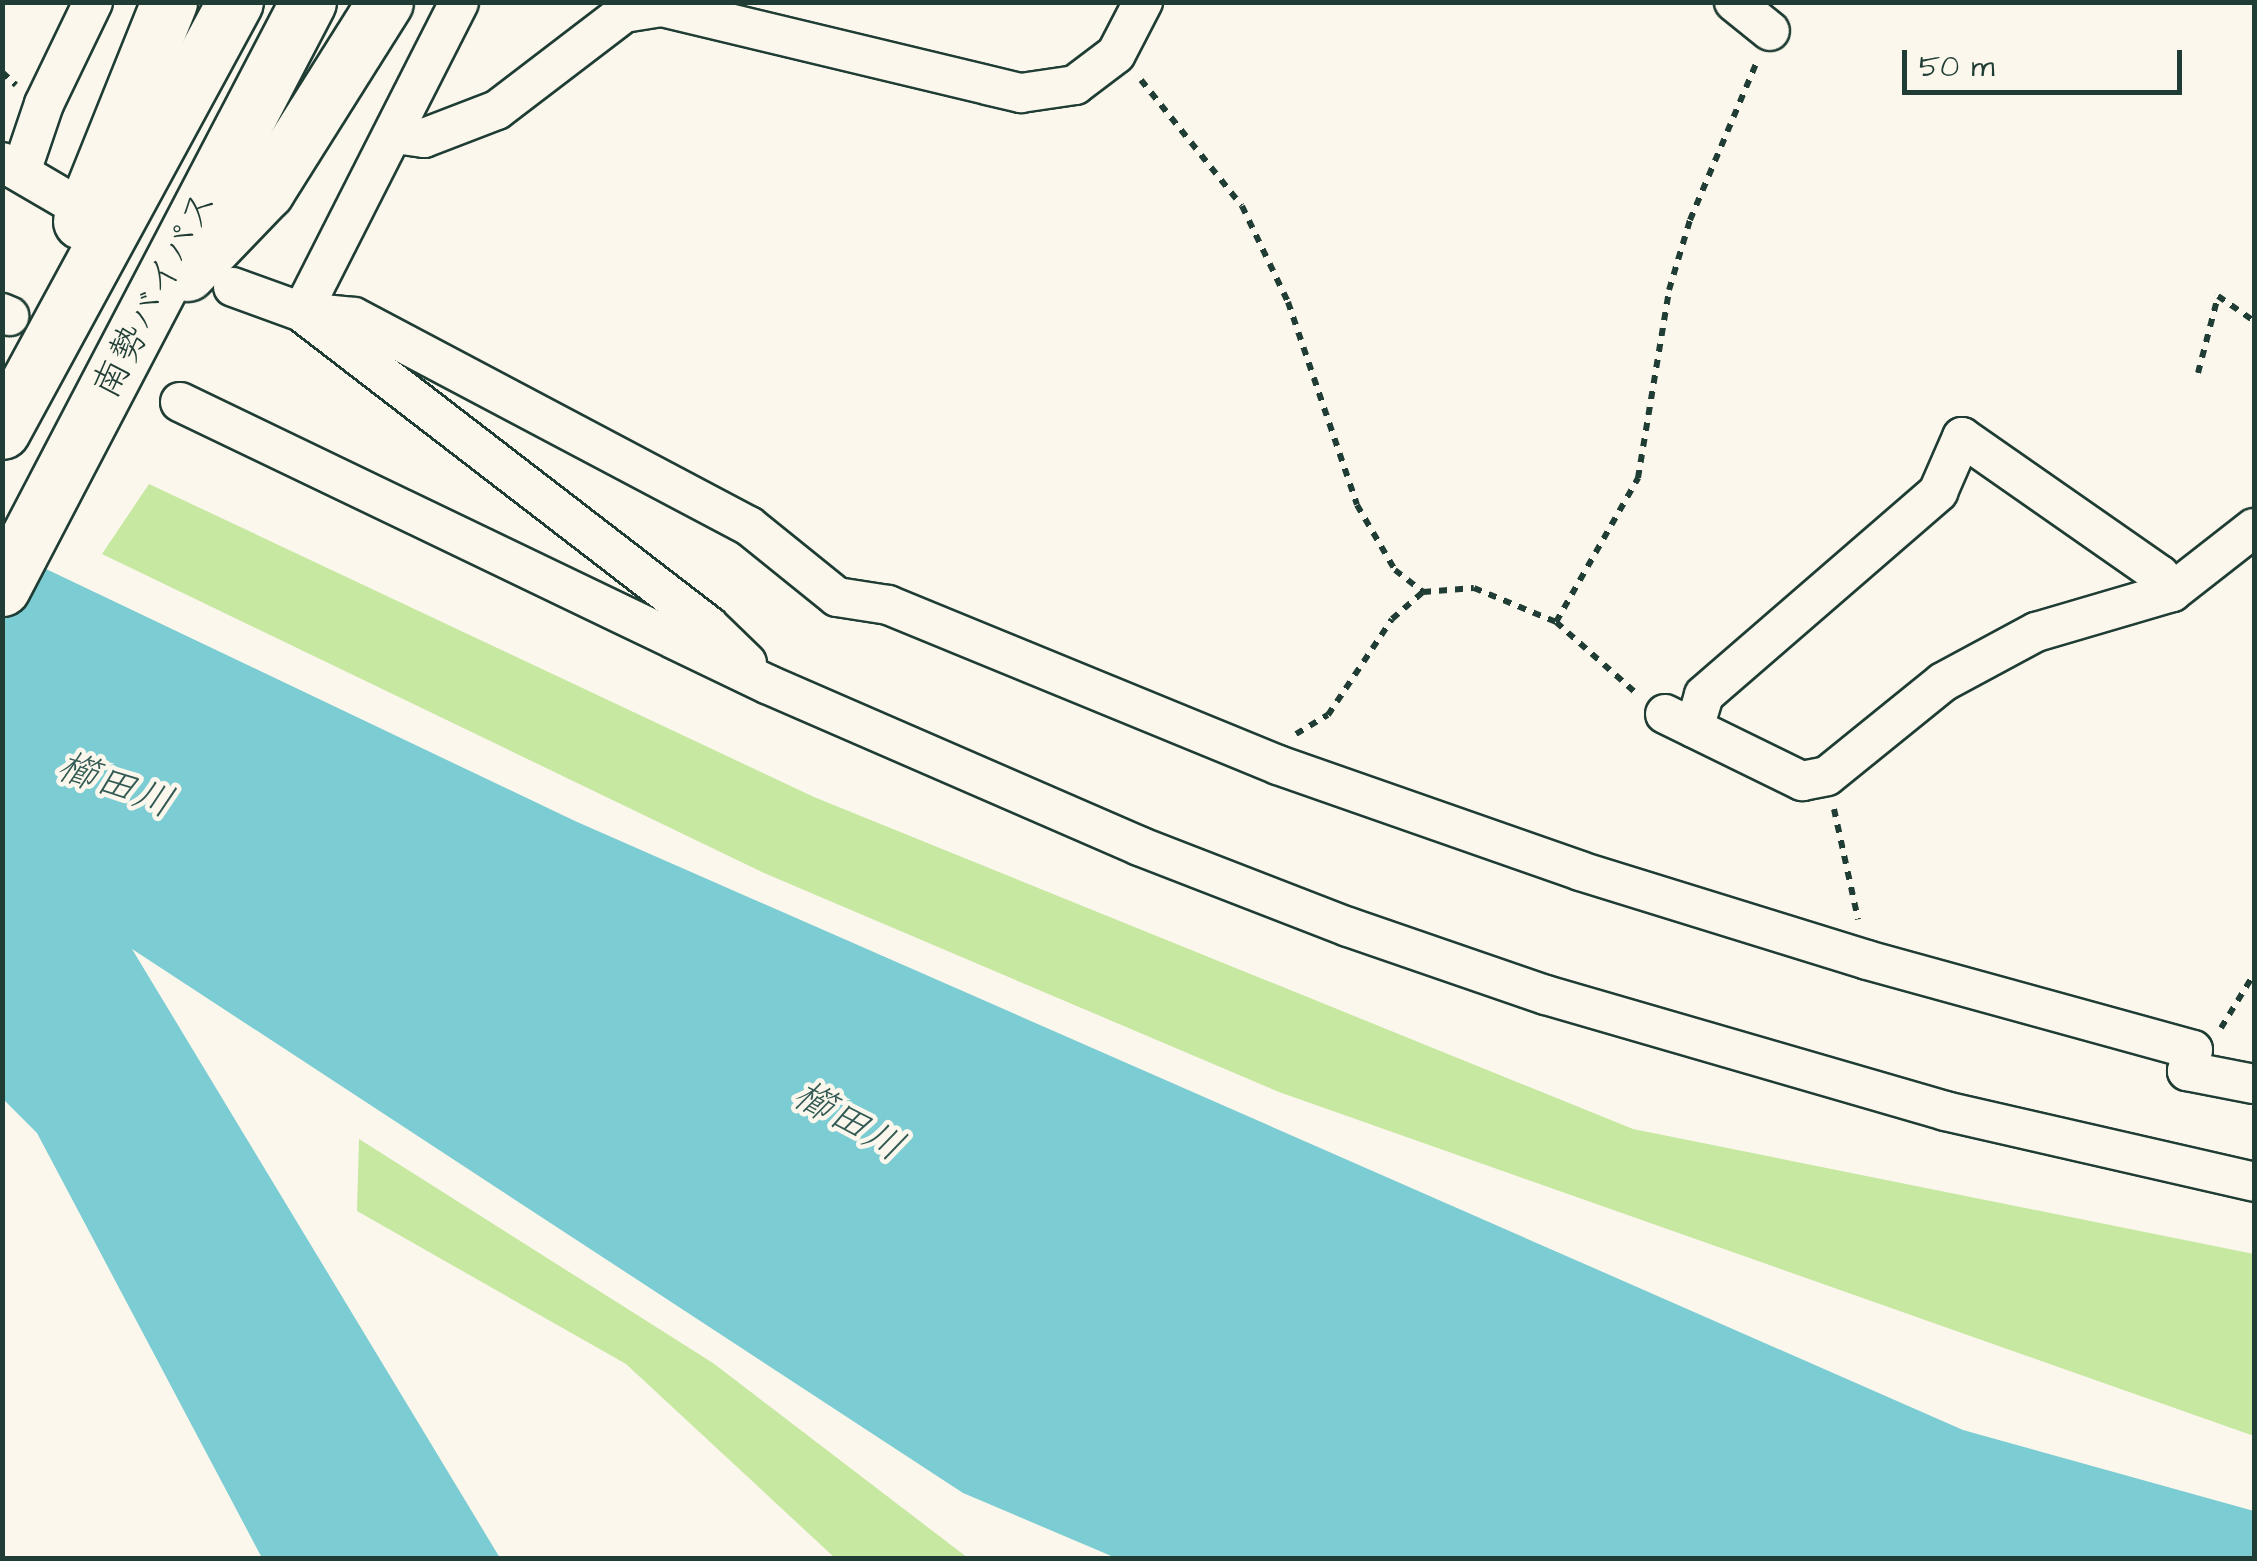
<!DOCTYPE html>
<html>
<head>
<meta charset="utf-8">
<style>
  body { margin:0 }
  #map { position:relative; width:2257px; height:1561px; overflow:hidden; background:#fbf7ec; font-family:"Architects Daughter","Klee One",sans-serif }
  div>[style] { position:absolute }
  .green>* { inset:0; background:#c6e8a1 }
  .water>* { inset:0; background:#7ccdd3 }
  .path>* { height:6px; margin-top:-3px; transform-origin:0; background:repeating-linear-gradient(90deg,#1f3d34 0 8px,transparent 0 16px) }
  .roads { filter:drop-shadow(2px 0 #1f3d34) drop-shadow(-2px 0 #1f3d34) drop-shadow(0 2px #1f3d34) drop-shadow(0 -2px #1f3d34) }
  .minor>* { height:38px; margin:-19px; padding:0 19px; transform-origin:19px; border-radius:19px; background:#fbf7ec }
  .trunk>* { height:55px; margin:-27.5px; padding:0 27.5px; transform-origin:27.5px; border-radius:27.5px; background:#fbf7ec }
  span { translate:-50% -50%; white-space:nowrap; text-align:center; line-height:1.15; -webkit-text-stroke:9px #fbf7ec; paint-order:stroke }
  .street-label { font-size:38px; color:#1f3d34 }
  .water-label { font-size:40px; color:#325a54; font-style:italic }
  .frame { position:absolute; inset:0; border:5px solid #1f3d34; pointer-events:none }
  .scale { position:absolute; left:1902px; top:50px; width:280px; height:45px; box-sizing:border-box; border:5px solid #1f3d34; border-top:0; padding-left:12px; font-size:30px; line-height:35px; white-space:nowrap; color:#1f3d34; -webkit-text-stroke:8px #fbf7ec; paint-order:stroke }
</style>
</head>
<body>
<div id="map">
  <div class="green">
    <i style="clip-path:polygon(149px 484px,814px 797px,1633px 1129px,2254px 1254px,2254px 1436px,1279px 1092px,764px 873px,102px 554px)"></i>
    <i style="clip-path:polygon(359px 1139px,713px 1363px,968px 1558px,835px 1558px,626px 1364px,357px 1211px)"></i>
  </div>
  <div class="water">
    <i style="clip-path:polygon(2px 548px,575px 821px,1963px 1430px,2254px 1511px,2254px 1558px,1116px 1558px,963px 1493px,132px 949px,500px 1558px,262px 1558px,37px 1133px,3px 1099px)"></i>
  </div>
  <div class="path">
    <i style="left:2px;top:72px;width:19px;rotate:43deg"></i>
    <i style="left:1141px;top:80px;width:161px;rotate:51.3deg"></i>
    <i style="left:1242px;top:206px;width:106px;rotate:64.4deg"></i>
    <i style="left:1288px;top:302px;width:214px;rotate:71.2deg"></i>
    <i style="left:1357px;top:505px;width:75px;rotate:59.7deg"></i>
    <i style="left:1395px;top:570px;width:36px;rotate:38deg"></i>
    <i style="left:1423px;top:592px;width:51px;rotate:-4.5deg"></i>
    <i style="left:1474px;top:588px;width:89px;rotate:22.5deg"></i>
    <i style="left:1556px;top:622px;width:108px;rotate:41.6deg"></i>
    <i style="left:2198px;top:373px;width:80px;rotate:-75.4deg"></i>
    <i style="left:2218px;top:296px;width:44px;rotate:34.8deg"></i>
    <i style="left:1556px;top:622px;width:166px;rotate:-60.3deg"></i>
    <i style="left:1638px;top:478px;width:191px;rotate:-80.6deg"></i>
    <i style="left:1669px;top:290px;width:73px;rotate:-73.3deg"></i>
    <i style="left:1690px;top:220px;width:169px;rotate:-67.1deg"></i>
    <i style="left:1296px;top:734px;width:37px;rotate:-31deg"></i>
    <i style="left:1328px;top:715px;width:115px;rotate:-56.3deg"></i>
    <i style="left:1392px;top:619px;width:41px;rotate:-41.1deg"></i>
    <i style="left:1834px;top:809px;width:113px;rotate:77.7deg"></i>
    <i style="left:2221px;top:1028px;width:63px;rotate:-58.6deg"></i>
  </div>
  <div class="roads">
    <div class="minor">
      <i style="left:1734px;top:2px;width:46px;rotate:38.9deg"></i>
      <i style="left:395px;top:134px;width:29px;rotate:8deg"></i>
      <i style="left:424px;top:138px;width:78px;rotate:-21deg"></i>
      <i style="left:497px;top:110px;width:160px;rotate:-37.4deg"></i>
      <i style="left:624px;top:13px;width:38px;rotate:-9deg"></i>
      <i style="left:662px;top:7px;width:369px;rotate:13.5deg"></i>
      <i style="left:1021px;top:93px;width:55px;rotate:-8.4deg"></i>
      <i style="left:1075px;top:85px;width:51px;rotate:-37.1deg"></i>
      <i style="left:1116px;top:54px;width:59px;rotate:-62.6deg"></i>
      <i style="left:2px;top:162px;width:75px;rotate:30.3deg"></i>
      <i style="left:22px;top:169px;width:69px;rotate:-71.3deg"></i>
      <i style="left:44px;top:104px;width:113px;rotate:-64.3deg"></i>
      <i style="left:233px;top:287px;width:73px;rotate:19.9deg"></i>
      <i style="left:302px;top:312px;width:52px;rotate:5.5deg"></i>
      <i style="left:354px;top:317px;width:447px;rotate:27.9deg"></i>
      <i style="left:749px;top:526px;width:113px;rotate:38.9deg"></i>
      <i style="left:837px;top:597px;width:52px;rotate:8.9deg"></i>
      <i style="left:888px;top:605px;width:422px;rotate:22.3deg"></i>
      <i style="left:1278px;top:765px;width:320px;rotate:19.3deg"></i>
      <i style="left:1580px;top:871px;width:300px;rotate:17.2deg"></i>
      <i style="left:1867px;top:960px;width:338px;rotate:15.4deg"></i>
      <i style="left:2193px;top:1050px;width:22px;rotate:106deg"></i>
      <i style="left:2187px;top:1071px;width:68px;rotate:11deg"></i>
      <i style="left:302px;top:312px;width:347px;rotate:-63.1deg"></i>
      <i style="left:2px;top:313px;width:8px;rotate:23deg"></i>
      <i style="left:304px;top:314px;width:511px;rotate:37.61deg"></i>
      <i style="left:709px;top:626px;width:53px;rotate:44.2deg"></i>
      <i style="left:180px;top:402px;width:653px;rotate:25.66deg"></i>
      <i style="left:769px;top:685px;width:404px;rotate:23.5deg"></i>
      <i style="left:1139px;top:846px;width:224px;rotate:21.2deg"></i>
      <i style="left:1348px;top:927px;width:209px;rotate:19deg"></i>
      <i style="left:1546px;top:995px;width:416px;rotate:16.2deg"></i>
      <i style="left:1945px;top:1111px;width:317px;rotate:12.9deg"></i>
      <i style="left:1665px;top:714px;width:153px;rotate:26.1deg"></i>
      <i style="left:1802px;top:781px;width:25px;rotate:-11deg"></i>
      <i style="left:1827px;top:776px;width:149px;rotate:-39deg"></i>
      <i style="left:1943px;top:682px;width:106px;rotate:-28.3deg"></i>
      <i style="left:2036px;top:632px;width:142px;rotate:-16.4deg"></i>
      <i style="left:2172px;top:592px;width:104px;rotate:-38deg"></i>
      <i style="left:1694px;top:728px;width:34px;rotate:-73deg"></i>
      <i style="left:1704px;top:695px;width:310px;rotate:-40.9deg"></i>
      <i style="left:1938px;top:492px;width:60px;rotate:-66.4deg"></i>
      <i style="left:1962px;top:437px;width:241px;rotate:34.9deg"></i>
      <i style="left:2160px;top:575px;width:21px;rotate:55deg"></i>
    </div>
    <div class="trunk">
      <i style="left:81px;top:221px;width:236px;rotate:-68.1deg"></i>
      <i style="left:187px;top:273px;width:114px;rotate:-46.1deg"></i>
      <i style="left:266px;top:191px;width:223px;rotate:-57.8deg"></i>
      <i style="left:2px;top:431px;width:488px;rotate:-61.5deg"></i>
      <i style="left:2px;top:588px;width:661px;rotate:-62.43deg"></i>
    </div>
  </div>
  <div class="street-label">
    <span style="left:156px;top:295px;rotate:-63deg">南勢バイパス</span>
  </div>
  <div class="water-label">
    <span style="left:115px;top:786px;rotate:20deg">櫛田川</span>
    <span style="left:848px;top:1122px;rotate:30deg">櫛田川</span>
  </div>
  <div class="frame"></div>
  <div class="scale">50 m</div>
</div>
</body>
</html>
